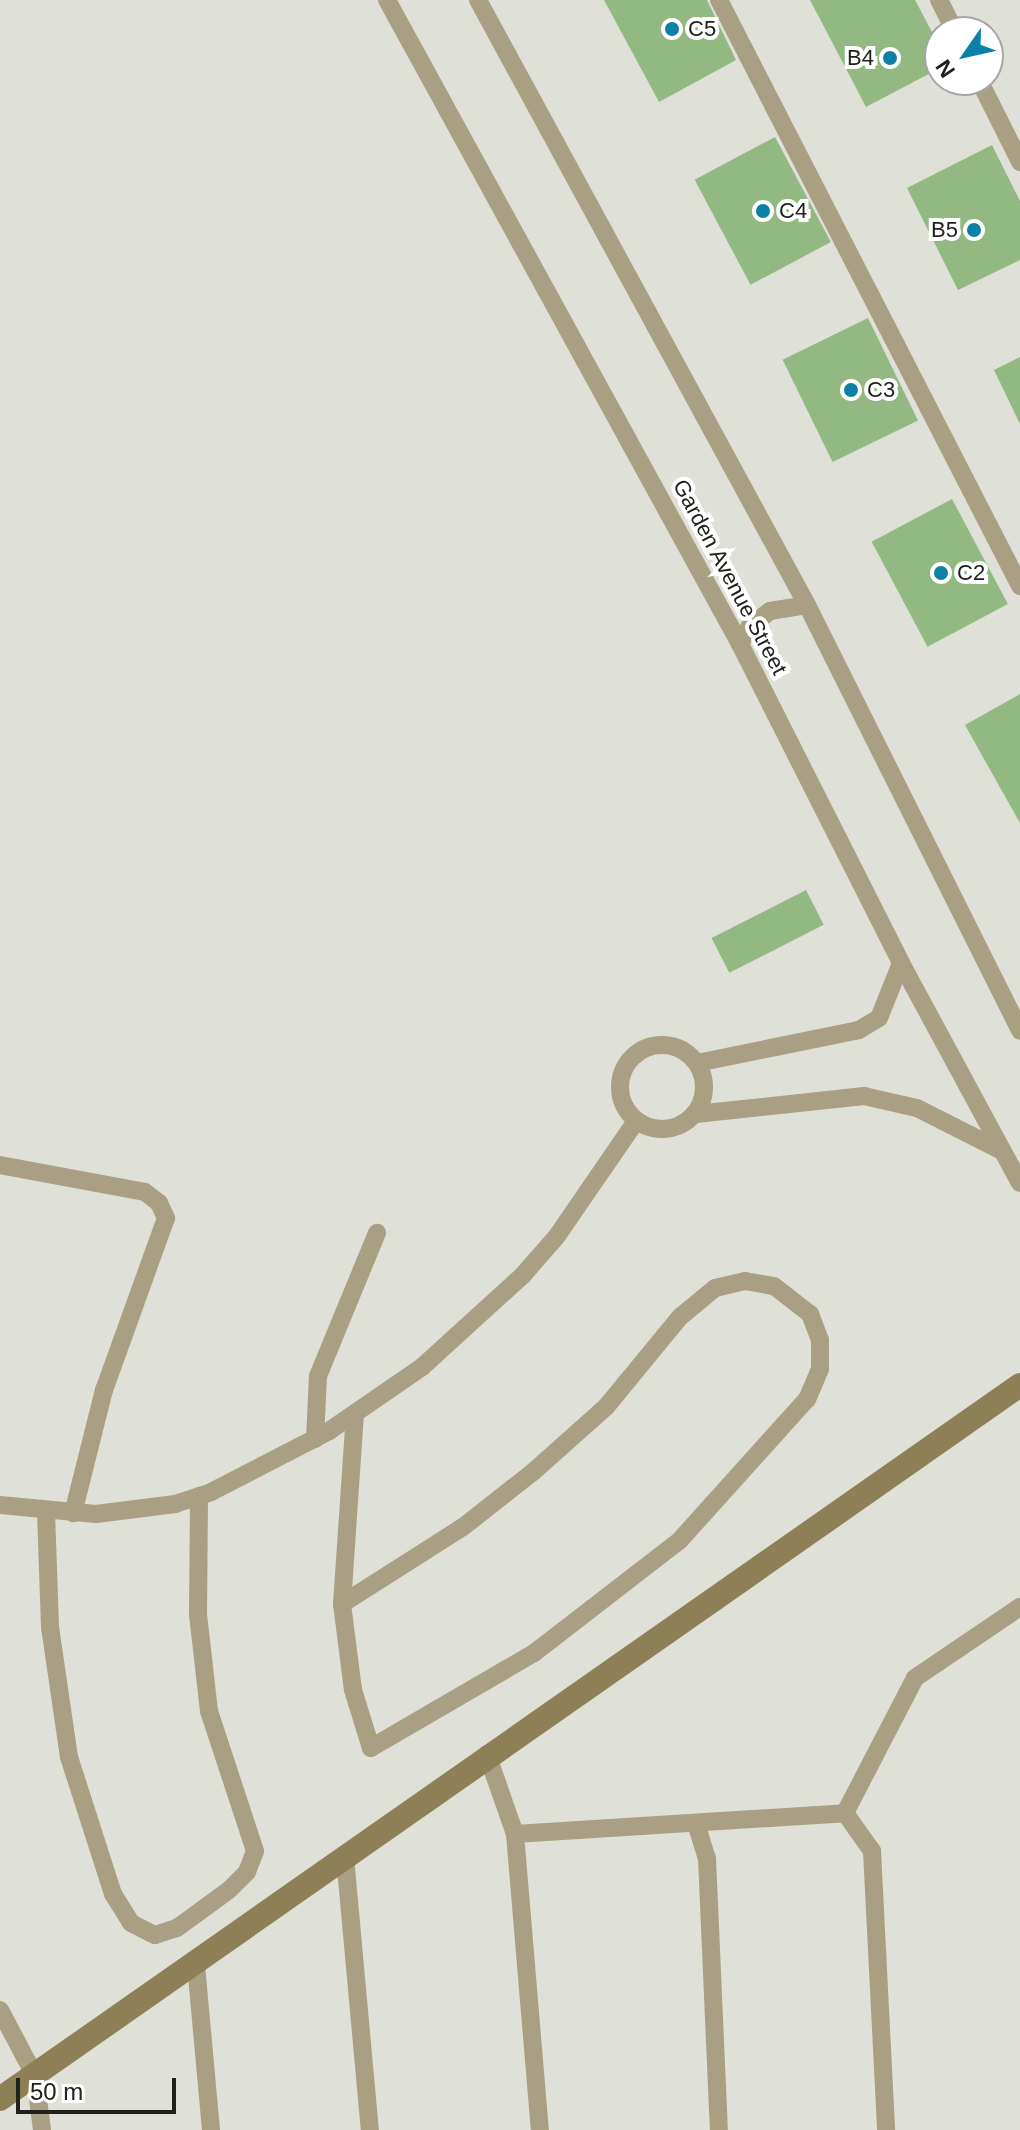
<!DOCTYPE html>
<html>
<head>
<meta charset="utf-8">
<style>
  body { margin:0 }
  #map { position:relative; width:1020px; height:2130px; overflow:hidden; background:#dfe0d7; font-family:Arial,sans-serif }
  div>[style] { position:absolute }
  .building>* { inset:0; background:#92b981; transform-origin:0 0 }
  .street>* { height:18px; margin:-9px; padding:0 9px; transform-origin:9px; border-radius:9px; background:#a99f83 }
  .street>.ring { margin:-9px; padding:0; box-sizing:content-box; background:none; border:18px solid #a99f83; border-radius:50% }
  .secondary>* { height:24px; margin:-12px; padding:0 12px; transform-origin:12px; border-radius:12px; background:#8e8056 }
  .dots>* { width:22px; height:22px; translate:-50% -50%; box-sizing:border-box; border:4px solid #fff; border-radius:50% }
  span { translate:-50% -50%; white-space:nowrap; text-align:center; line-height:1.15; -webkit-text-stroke:8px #fff; paint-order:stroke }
  .poi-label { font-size:22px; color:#20201d }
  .left { translate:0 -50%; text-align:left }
  .right { translate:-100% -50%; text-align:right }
  .street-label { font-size:22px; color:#20201d }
  .north { position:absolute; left:924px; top:16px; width:80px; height:80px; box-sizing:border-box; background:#fff; border:2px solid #a6a6a5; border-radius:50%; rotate:236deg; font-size:22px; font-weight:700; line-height:32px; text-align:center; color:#20201d }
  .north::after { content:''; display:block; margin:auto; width:28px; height:36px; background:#0c81a7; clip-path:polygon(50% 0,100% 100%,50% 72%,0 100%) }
  .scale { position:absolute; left:16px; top:2078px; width:160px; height:36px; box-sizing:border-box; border:4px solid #20201d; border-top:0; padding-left:10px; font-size:24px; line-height:28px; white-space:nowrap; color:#20201d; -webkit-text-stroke:6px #fff; paint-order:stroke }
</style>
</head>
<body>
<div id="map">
  <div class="building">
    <i style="clip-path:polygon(604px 0,707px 0,736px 60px,659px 102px)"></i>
    <i style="clip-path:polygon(810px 0,915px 0,940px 47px,940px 68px,866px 107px)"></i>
    <i style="left:775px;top:137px;width:119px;height:91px;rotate:62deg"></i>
    <i style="clip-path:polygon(992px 145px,1020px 201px,1020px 260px,958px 290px,907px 188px)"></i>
    <i style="left:868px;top:318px;width:114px;height:95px;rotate:64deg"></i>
    <i style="clip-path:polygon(1020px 357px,1020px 424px,994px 370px)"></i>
    <i style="left:952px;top:499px;width:119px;height:91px;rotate:62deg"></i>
    <i style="clip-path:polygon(1020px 694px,1020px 823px,965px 725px)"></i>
    <i style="left:806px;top:890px;width:39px;height:106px;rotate:63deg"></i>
  </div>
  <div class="street">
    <i style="left:387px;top:0;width:734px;rotate:61.27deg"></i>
    <i style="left:740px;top:644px;width:357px;rotate:63.2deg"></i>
    <i style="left:901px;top:963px;width:250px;rotate:61.6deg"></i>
    <i style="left:478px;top:0;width:689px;rotate:61.46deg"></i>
    <i style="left:807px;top:605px;width:476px;rotate:63.4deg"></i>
    <i style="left:719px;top:0;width:659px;rotate:62.81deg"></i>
    <i style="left:939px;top:0;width:36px;rotate:63deg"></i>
    <i style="left:979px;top:80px;width:92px;rotate:63.4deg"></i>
    <i style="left:740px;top:644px;width:21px;rotate:-61deg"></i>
    <i style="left:750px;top:626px;width:25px;rotate:-37deg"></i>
    <i style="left:770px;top:611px;width:37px;rotate:-9deg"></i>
    <i class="ring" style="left:620px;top:1045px;width:66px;height:66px"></i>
    <i style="left:697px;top:1063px;width:165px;rotate:-11.5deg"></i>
    <i style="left:859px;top:1030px;width:23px;rotate:-31deg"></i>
    <i style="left:879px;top:1018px;width:59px;rotate:-68.2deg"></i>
    <i style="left:696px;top:1114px;width:169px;rotate:-6.1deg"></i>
    <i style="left:864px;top:1096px;width:54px;rotate:12.8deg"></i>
    <i style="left:917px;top:1108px;width:93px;rotate:26.8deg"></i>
    <i style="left:0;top:1165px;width:147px;rotate:10.5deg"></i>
    <i style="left:145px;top:1192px;width:18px;rotate:38deg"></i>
    <i style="left:159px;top:1203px;width:17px;rotate:65deg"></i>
    <i style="left:166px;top:1218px;width:183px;rotate:109.8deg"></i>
    <i style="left:104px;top:1390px;width:127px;rotate:104.1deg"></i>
    <i style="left:315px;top:1439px;width:63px;rotate:-87.3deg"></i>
    <i style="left:318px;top:1376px;width:155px;rotate:-67.6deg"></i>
    <i style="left:0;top:1505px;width:96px;rotate:5.4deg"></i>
    <i style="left:96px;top:1514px;width:80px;rotate:-7.2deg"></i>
    <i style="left:175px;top:1504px;width:38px;rotate:-18deg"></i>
    <i style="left:211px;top:1492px;width:133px;rotate:-27.3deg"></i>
    <i style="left:329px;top:1431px;width:113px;rotate:-34.5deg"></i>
    <i style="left:422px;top:1367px;width:137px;rotate:-42.3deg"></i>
    <i style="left:523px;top:1275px;width:52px;rotate:-48.9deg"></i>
    <i style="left:557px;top:1236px;width:140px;rotate:-55.5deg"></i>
    <i style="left:46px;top:1512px;width:115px;rotate:88deg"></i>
    <i style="left:50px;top:1627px;width:131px;rotate:81.7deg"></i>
    <i style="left:69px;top:1757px;width:144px;rotate:72.2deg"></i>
    <i style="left:113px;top:1894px;width:34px;rotate:58deg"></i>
    <i style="left:131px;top:1923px;width:27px;rotate:27deg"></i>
    <i style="left:155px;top:1935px;width:23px;rotate:-18deg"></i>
    <i style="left:177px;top:1928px;width:64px;rotate:-36.2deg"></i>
    <i style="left:229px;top:1890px;width:25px;rotate:-45deg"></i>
    <i style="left:247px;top:1872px;width:22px;rotate:-69deg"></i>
    <i style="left:255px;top:1851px;width:147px;rotate:-108.2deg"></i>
    <i style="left:209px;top:1711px;width:98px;rotate:-96.5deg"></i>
    <i style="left:198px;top:1614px;width:118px;rotate:-89.5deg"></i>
    <i style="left:342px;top:1604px;width:143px;rotate:-32.5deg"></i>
    <i style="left:463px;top:1527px;width:89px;rotate:-38.2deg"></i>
    <i style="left:533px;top:1472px;width:98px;rotate:-41.7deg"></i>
    <i style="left:606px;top:1407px;width:117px;rotate:-50.6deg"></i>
    <i style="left:680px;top:1317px;width:45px;rotate:-39.6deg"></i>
    <i style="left:715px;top:1288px;width:31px;rotate:-13deg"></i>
    <i style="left:745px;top:1281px;width:29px;rotate:10deg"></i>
    <i style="left:774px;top:1286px;width:46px;rotate:37.9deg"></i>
    <i style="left:810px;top:1314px;width:28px;rotate:69deg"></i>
    <i style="left:820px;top:1340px;width:29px;rotate:90deg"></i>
    <i style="left:820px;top:1369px;width:33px;rotate:113deg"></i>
    <i style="left:807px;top:1399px;width:191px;rotate:132deg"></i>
    <i style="left:679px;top:1541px;width:183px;rotate:142.3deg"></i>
    <i style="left:534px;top:1653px;width:189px;rotate:149.8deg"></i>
    <i style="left:371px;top:1748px;width:61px;rotate:-107.2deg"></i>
    <i style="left:353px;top:1690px;width:87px;rotate:-97.3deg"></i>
    <i style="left:342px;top:1604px;width:190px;rotate:-86.1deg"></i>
    <i style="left:487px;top:1754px;width:85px;rotate:70.7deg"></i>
    <i style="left:515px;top:1834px;width:297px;rotate:85.2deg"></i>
    <i style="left:845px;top:1813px;width:152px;rotate:-62.6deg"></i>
    <i style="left:915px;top:1678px;width:127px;rotate:-34.1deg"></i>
    <i style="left:696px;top:1823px;width:37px;rotate:73deg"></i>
    <i style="left:707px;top:1858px;width:272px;rotate:87.5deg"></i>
    <i style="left:515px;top:1834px;width:331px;rotate:-3.6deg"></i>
    <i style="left:845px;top:1813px;width:47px;rotate:54.6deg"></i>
    <i style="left:872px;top:1851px;width:279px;rotate:87.1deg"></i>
    <i style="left:345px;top:1857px;width:274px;rotate:84.8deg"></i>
    <i style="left:196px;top:1965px;width:166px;rotate:84.8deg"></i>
    <i style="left:0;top:2010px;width:75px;rotate:62.1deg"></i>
    <i style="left:35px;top:2076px;width:54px;rotate:82.6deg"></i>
  </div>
  <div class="secondary">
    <i style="left:0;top:2099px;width:1245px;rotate:-34.99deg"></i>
  </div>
  <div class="dots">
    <i style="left:672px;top:29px;background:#0c81a7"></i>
    <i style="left:890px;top:58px;background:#0c81a7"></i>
    <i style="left:763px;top:211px;background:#0c81a7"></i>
    <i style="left:974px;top:230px;background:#0c81a7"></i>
    <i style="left:851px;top:390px;background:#0c81a7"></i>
    <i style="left:941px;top:573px;background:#0c81a7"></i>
  </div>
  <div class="poi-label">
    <span class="left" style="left:688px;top:29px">C5</span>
    <span class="right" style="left:874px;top:58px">B4</span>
    <span class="left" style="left:779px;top:211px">C4</span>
    <span class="right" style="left:958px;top:230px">B5</span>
    <span class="left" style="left:867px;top:390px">C3</span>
    <span class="left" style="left:957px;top:573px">C2</span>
  </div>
  <div class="street-label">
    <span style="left:730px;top:577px;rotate:62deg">Garden Avenue Street</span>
  </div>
  <div class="north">N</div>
  <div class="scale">50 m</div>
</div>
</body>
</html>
